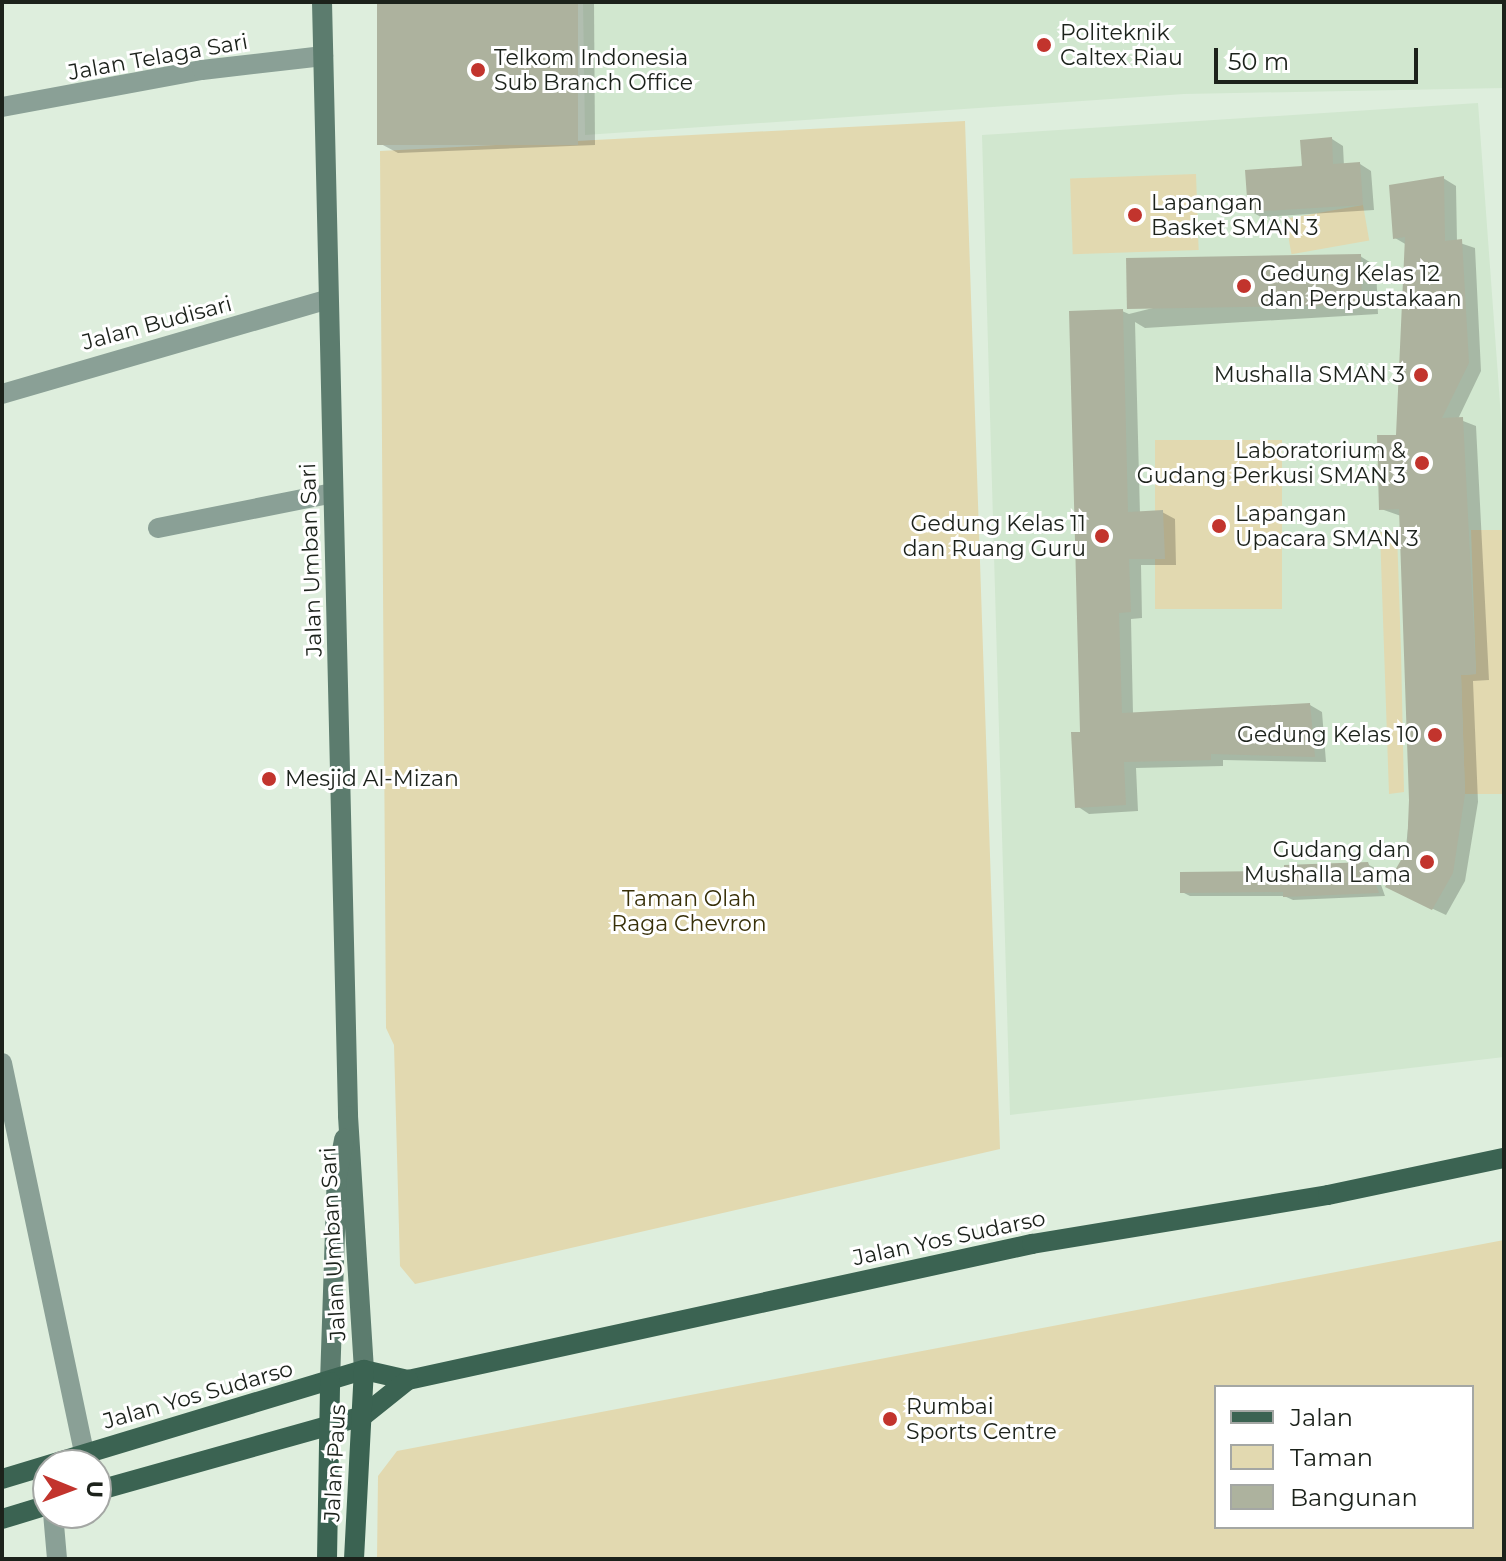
<!DOCTYPE html>
<html>
<head>
<meta charset="utf-8">
<style>
  body { margin:0 }
  #map { position:relative; width:1506px; height:1561px; overflow:hidden; background:#deeedd; font-family:Montserrat,sans-serif }
  div>[style] { position:absolute }
  .built>* { inset:0; background:#d1e7cf }
  .green>* { inset:0; background:#e2d9b0; transform-origin:0 0 }
  .shadow>* { inset:0; background:#0003 }
  .building>* { inset:0; background:#adb29e; transform-origin:0 0 }
  .minor>* { height:20px; margin:-10px; padding:0 10px; transform-origin:10px; border-radius:10px; background:#8aa096 }
  .secondary>* { height:20px; margin:-10px; padding:0 10px; transform-origin:10px; border-radius:10px; background:#5c7c6e }
  .primary>* { height:20px; margin:-10px; padding:0 10px; transform-origin:10px; border-radius:10px; background:#3b6352 }
  .dots>* { width:22px; height:22px; translate:-50% -50%; box-sizing:border-box; border:4px solid #fff; border-radius:50% }
  span { translate:-50% -50%; white-space:nowrap; text-align:center; line-height:1.15; -webkit-text-stroke:6px #fff; paint-order:stroke }
  .poi-label { font-size:22px; color:#1c221b }
  .left { translate:0 -50%; text-align:left }
  .right { translate:-100% -50%; text-align:right }
  .street-label { font-size:22px; color:#1c221b }
  .park-label { font-size:22px; color:#383009 }
  .frame { position:absolute; inset:0; border:4px solid #1c221b; pointer-events:none }
  .legend { position:absolute; left:1214px; top:1385px; width:260px; height:144px; box-sizing:border-box; background:#fff; border:2px solid #a4a7a4; margin:0; padding:10px 14px; list-style:none; font-size:24px; color:#1c221b }
  .legend li { display:flex; align-items:center; gap:16px; height:40px }
  .legend b { width:40px; border:2px solid #a4a7a4 }
  .north { position:absolute; left:32px; top:1449px; width:80px; height:80px; box-sizing:border-box; background:#fff; border:2px solid #a4a7a4; border-radius:50%; rotate:91deg; font-size:22px; font-weight:700; line-height:32px; text-align:center; color:#1c221b }
  .north::after { content:''; display:block; margin:auto; width:28px; height:36px; background:#c2342d; clip-path:polygon(50% 0,100% 100%,50% 72%,0 100%) }
  .scale { position:absolute; left:1214px; top:48px; width:204px; height:36px; box-sizing:border-box; border:4px solid #1c221b; border-top:0; padding-left:10px; font-size:24px; line-height:28px; white-space:nowrap; color:#1c221b; -webkit-text-stroke:6px #fff; paint-order:stroke }
</style>
</head>
<body>
<div id="map">
  <div class="built">
    <i style="clip-path:polygon(583px 2px,1504px 2px,1504px 88px,1184px 94px,585px 135px)"></i>
    <i style="clip-path:polygon(1478px 103px,1504px 458px,1504px 1057px,1010px 1115px,982px 135px)"></i>
  </div>
  <div class="green">
    <i style="clip-path:polygon(965px 121px,1000px 1149px,415px 1284px,400px 1266px,394px 1045px,386px 1028px,380px 151px)"></i>
    <i style="left:1196px;top:174px;width:76px;height:126px;rotate:88deg"></i>
    <i style="left:1363px;top:205px;width:36px;height:79px;rotate:80deg"></i>
    <i style="left:1282px;top:440px;width:169px;height:127px;rotate:90deg"></i>
    <i style="clip-path:polygon(1471px 530px,1504px 530px,1504px 794px,1465px 794px,1461px 675px,1476px 674px)"></i>
    <i style="clip-path:polygon(1380px 532px,1397px 532px,1401px 651px,1404px 792px,1389px 794px)"></i>
    <i style="clip-path:polygon(evenodd,1504px 1240px,1504px 1559px,377px 1559px,378px 1476px,397px 1451px,1504px 1240px,1216px 1387px,1472px 1387px,1472px 1527px,1216px 1527px,1216px 1387px)"></i>
  </div>
  <div class="shadow">
    <i style="clip-path:polygon(379px 2px,594px 2px,595px 145px,398px 153px,381px 144px)"></i>
    <i style="clip-path:polygon(1332px 139px,1343px 146px,1344px 166px,1360px 164px,1371px 171px,1374px 210px,1261px 217px,1250px 211px)"></i>
    <i style="clip-path:polygon(1443px 178px,1456px 186px,1457px 242px,1475px 248px,1481px 371px,1458px 419px,1476px 426px,1489px 680px,1473px 681px,1478px 802px,1465px 881px,1446px 915px,1401px 894px,1411px 800px,1401px 516px,1381px 509px,1398px 437px,1407px 245px,1395px 238px)"></i>
    <i style="clip-path:polygon(1360px 256px,1376px 266px,1378px 314px,1145px 328px,1135px 322px,1140px 514px,1162px 512px,1175px 519px,1176px 565px,1141px 565px,1142px 618px,1131px 619px,1133px 714px,1310px 705px,1322px 712px,1326px 762px,1223px 760px,1223px 766px,1136px 768px,1138px 811px,1089px 814px,1077px 806px,1122px 311px,1129px 314px)"></i>
    <i style="clip-path:polygon(1367px 864px,1375px 868px,1385px 896px,1293px 900px,1284px 896px,1190px 896px,1182px 892px)"></i>
  </div>
  <div class="building">
    <i style="left:377px;top:2px;width:201px;height:143px"></i>
    <i style="clip-path:polygon(1332px 137px,1333px 164px,1360px 162px,1363px 205px,1248px 212px,1245px 170px,1302px 166px,1300px 140px)"></i>
    <i style="clip-path:polygon(1444px 176px,1445px 241px,1462px 239px,1469px 363px,1442px 418px,1463px 417px,1476px 674px,1461px 675px,1465px 794px,1453px 873px,1432px 910px,1385px 887px,1407px 850px,1409px 800px,1399px 509px,1379px 510px,1377px 435px,1396px 435px,1405px 237px,1393px 239px,1389px 185px)"></i>
    <i style="left:1361px;top:254px;width:51px;height:235px;rotate:89deg"></i>
    <i style="clip-path:polygon(1123px 309px,1128px 512px,1163px 510px,1165px 559px,1129px 559px,1131px 612px,1119px 613px,1122px 713px,1310px 703px,1315px 757px,1211px 754px,1211px 760px,1124px 762px,1126px 805px,1075px 808px,1071px 732px,1080px 732px,1069px 311px)"></i>
    <i style="clip-path:polygon(1368px 862px,1379px 893px,1283px 897px,1283px 892px,1180px 893px,1180px 872px,1284px 871px,1284px 865px)"></i>
  </div>
  <div class="minor">
    <i style="left:2px;top:107px;width:203px;rotate:-10.5deg"></i>
    <i style="left:202px;top:70px;width:122px;rotate:-6.6deg"></i>
    <i style="left:2px;top:394px;width:336px;rotate:-16.2deg"></i>
    <i style="left:158px;top:528px;width:178px;rotate:-11.3deg"></i>
    <i style="left:2px;top:1063px;width:398px;rotate:78.1deg"></i>
    <i style="left:53px;top:1513px;width:46px;rotate:85deg"></i>
  </div>
  <div class="secondary">
    <i style="left:322px;top:2px;width:1114px;rotate:88.66deg"></i>
    <i style="left:348px;top:1116px;width:255px;rotate:86.4deg"></i>
    <i style="left:330px;top:1382px;width:206px;rotate:-88.1deg"></i>
    <i style="left:337px;top:1176px;width:38px;rotate:-79deg"></i>
  </div>
  <div class="primary">
    <i style="left:2px;top:1479px;width:378px;rotate:-16.8deg"></i>
    <i style="left:364px;top:1370px;width:45px;rotate:12.8deg"></i>
    <i style="left:408px;top:1380px;width:639px;rotate:-12.3deg"></i>
    <i style="left:1032px;top:1244px;width:300px;rotate:-9.4deg"></i>
    <i style="left:1328px;top:1195px;width:180px;rotate:-11.9deg"></i>
    <i style="left:96px;top:1491px;width:277px;rotate:-15.7deg"></i>
    <i style="left:363px;top:1416px;width:58px;rotate:-38.7deg"></i>
    <i style="left:2px;top:1519px;width:48px;rotate:-16.9deg"></i>
    <i style="left:327px;top:1559px;width:177px;rotate:-89deg"></i>
    <i style="left:354px;top:1559px;width:189px;rotate:-87deg"></i>
  </div>
  <div class="dots">
    <i style="left:1044px;top:45px;background:#c2342d"></i>
    <i style="left:478px;top:70px;background:#c2342d"></i>
    <i style="left:1135px;top:215px;background:#c2342d"></i>
    <i style="left:1244px;top:286px;background:#c2342d"></i>
    <i style="left:1421px;top:375px;background:#c2342d"></i>
    <i style="left:1422px;top:463px;background:#c2342d"></i>
    <i style="left:1219px;top:526px;background:#c2342d"></i>
    <i style="left:1102px;top:536px;background:#c2342d"></i>
    <i style="left:1435px;top:735px;background:#c2342d"></i>
    <i style="left:269px;top:779px;background:#c2342d"></i>
    <i style="left:1427px;top:862px;background:#c2342d"></i>
    <i style="left:890px;top:1419px;background:#c2342d"></i>
  </div>
  <div class="poi-label">
    <span class="left" style="left:1060px;top:45px">Politeknik<br>Caltex Riau</span>
    <span class="left" style="left:494px;top:70px">Telkom Indonesia<br>Sub Branch Office</span>
    <span class="left" style="left:1151px;top:215px">Lapangan<br>Basket SMAN 3</span>
    <span class="left" style="left:1260px;top:286px">Gedung Kelas 12<br>dan Perpustakaan</span>
    <span class="right" style="left:1405px;top:375px">Mushalla SMAN 3</span>
    <span class="right" style="left:1406px;top:463px">Laboratorium &amp;<br>Gudang Perkusi SMAN 3</span>
    <span class="left" style="left:1235px;top:526px">Lapangan<br>Upacara SMAN 3</span>
    <span class="right" style="left:1086px;top:536px">Gedung Kelas 11<br>dan Ruang Guru</span>
    <span class="right" style="left:1419px;top:735px">Gedung Kelas 10</span>
    <span class="left" style="left:285px;top:779px">Mesjid Al-Mizan</span>
    <span class="right" style="left:1411px;top:862px">Gudang dan<br>Mushalla Lama</span>
    <span class="left" style="left:906px;top:1419px">Rumbai<br>Sports Centre</span>
  </div>
  <div class="street-label">
    <span style="left:158px;top:57px;rotate:-10deg">Jalan Telaga Sari</span>
    <span style="left:157px;top:323px;rotate:-15deg">Jalan Budisari</span>
    <span style="left:311px;top:560px;rotate:-92deg">Jalan Umban Sari</span>
    <span style="left:949px;top:1238px;rotate:-12deg">Jalan Yos Sudarso</span>
    <span style="left:333px;top:1244px;rotate:-93deg">Jalan Umban Sari</span>
    <span style="left:198px;top:1395px;rotate:-16deg">Jalan Yos Sudarso</span>
    <span style="left:335px;top:1463px;rotate:-87deg">Jalan Paus</span>
  </div>
  <div class="park-label">
    <span style="left:689px;top:911px">Taman Olah<br>Raga Chevron</span>
  </div>
  <div class="frame"></div>
  <ul class="legend">
  <li><b style="height:10px;background:#3b6352"></b>Jalan</li>
  <li><b style="height:22px;background:#e2d9b0"></b>Taman</li>
  <li><b style="height:22px;background:#adb29e"></b>Bangunan</li>
  </ul>
  <div class="north">U</div>
  <div class="scale">50 m</div>
</div>
</body>
</html>
